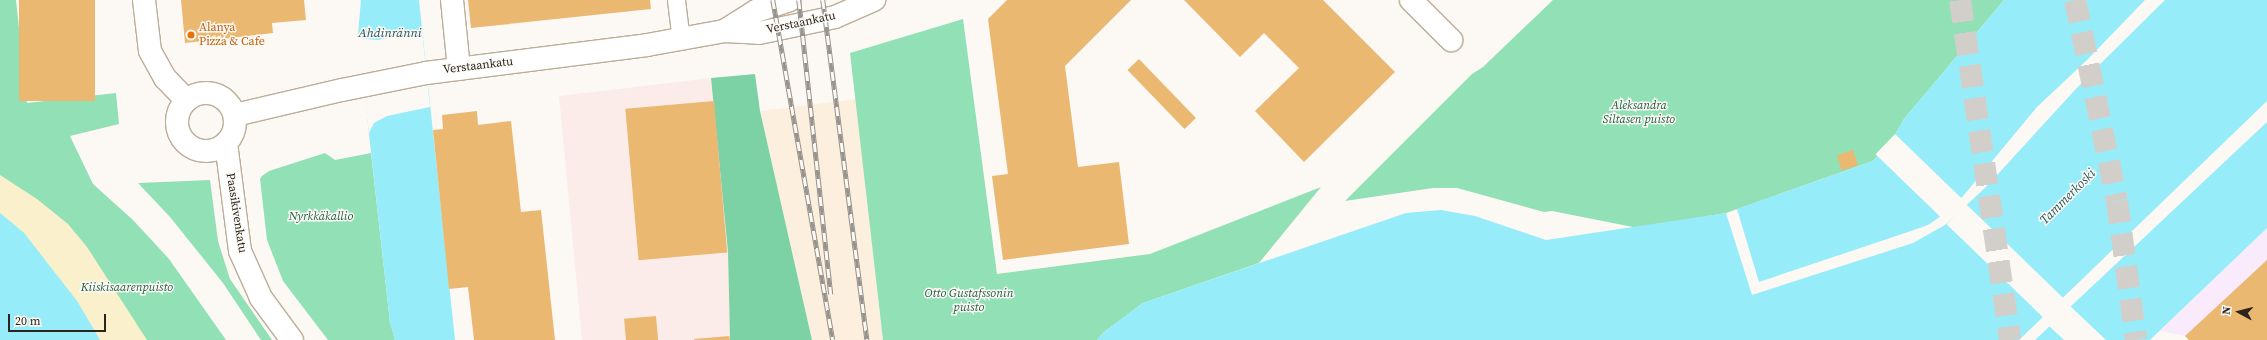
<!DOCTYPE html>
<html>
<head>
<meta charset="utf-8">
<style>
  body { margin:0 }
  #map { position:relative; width:2267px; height:340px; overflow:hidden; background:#fcf9f5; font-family:"Source Serif 4",serif }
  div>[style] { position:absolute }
  .commercial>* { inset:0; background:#f9eafc }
  .industrial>* { inset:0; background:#fcece9 }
  .built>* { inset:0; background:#fcefde }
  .green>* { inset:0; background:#92e0b5 }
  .forest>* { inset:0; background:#7dd2a5 }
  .sand>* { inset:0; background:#faf0cb }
  .water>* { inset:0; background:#96ecf9 }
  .pier>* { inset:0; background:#fcf9f5; transform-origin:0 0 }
  .building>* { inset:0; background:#ebb871; transform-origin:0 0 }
  .highway-tunnel>* { height:22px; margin-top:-11px; transform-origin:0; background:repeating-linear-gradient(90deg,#d2cfca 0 22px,transparent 0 33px) }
  .roads { filter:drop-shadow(1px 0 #bcad98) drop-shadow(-1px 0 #bcad98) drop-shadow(0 1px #bcad98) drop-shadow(0 -1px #bcad98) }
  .lane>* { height:17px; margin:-8.5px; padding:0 8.5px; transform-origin:8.5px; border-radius:8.5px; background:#fff }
  .street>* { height:22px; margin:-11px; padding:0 11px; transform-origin:11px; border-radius:11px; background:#fff }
  .street>.ring { margin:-11px; padding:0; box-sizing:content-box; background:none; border:22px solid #fff; border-radius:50% }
  .rail>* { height:4.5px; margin-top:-2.25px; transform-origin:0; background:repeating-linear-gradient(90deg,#fcf9f5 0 9px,#97928c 0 18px); box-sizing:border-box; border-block:1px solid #97928c }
  .dots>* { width:11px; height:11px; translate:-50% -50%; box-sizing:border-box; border:2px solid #fcf9f5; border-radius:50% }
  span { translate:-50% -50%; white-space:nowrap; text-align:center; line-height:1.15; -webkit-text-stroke:3px #fcf9f5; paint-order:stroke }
  .street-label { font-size:12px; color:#2b251d }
  .food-label { font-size:12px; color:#c56008 }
  .left { translate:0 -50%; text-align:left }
  .park-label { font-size:12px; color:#205f41; font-style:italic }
  .water-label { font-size:13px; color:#22555b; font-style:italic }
  .north { position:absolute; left:2219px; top:292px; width:40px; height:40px; -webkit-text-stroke:3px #fcf9f5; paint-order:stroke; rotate:277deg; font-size:11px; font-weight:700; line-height:16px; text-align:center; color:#2b251d }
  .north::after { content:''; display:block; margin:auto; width:14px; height:18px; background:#2b251d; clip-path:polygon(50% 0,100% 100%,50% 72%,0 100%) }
  .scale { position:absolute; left:8px; top:314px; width:98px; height:18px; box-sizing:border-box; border:2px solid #2b251d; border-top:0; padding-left:5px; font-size:12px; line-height:14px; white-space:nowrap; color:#2b251d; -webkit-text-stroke:3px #fcf9f5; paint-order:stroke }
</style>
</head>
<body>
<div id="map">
  <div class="commercial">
    <i style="clip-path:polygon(2267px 228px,2267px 340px,2189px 340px,2185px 336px,2160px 331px)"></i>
  </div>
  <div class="industrial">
    <i style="clip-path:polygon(711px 78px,728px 252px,730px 340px,582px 340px,559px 96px)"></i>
  </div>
  <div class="built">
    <i style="clip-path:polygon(856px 99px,883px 340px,812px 340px,760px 111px)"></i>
  </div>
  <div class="green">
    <i style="clip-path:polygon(0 0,16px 0,27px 103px,116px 93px,119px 124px,70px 136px,93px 184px,133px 220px,169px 259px,226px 340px,100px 340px,77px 301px,24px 233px,0 213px)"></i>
    <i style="clip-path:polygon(1553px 0,2004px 0,1904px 119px,1890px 143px,1873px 161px,1726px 213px,1638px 228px,1552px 211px,1544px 212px,1457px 188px,1433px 188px,1345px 201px,1472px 74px,1483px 67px)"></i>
    <i style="clip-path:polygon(963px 19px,997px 274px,1150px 254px,1321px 187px,1259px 263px,1143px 303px,1104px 332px,1097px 340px,883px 340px,850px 53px)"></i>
    <i style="clip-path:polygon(325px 153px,335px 160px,371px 153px,390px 322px,395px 340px,328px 340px,283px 281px,267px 240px,260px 179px,262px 176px,269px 171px)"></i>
    <i style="clip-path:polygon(210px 180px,218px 241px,230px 279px,272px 340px,261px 340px,223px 283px,170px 217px,138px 183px)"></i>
  </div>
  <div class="forest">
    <i style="clip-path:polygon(755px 74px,760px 111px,812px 340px,730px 340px,728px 252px,711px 78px)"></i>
  </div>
  <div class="sand">
    <i style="clip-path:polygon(0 175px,37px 199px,68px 224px,87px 247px,147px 340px,100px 340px,77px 301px,24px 233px,0 213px)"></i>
  </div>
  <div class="water">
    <i style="clip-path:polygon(354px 0,419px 0,455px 340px,395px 340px,390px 322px)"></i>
    <i style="clip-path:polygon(2004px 0,2145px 0,2088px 59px,2037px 107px,1959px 201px,1944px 214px,1928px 225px,1908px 232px,1759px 282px,1737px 209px,1873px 161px,1890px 143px,1904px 119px)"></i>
    <i style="clip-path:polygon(2165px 0,2267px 0,2267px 101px,2019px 340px,1097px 340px,1104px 332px,1143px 303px,1406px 213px,1441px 210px,1475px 216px,1546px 240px,1726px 213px,1752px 295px,1913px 243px,1945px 225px,1986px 187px,2086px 78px)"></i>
    <i style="clip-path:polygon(2267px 122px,2267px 228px,2150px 340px,2035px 340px)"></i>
    <i style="clip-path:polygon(0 213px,24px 233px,77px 301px,100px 340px,0 340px)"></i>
  </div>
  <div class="pier">
    <i style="clip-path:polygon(352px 0,361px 0,358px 34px,365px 39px,378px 40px,422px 31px,430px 107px,387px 116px,374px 123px,369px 133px)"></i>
    <i style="left:1895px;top:134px;width:95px;height:28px;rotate:44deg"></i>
    <i style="left:1966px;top:204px;width:137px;height:28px;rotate:44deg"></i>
    <i style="clip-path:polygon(2069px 305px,2106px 340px,2064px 340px,2048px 325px)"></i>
  </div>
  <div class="building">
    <i style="left:19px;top:0;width:76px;height:101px"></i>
    <i style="clip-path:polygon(181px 0,304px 0,306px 20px,272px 23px,273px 33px,185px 43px)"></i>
    <i style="clip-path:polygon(468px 0,650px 0,651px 9px,471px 28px)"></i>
    <i style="clip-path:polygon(1007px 0,1131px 0,1065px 66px,1078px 167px,1119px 162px,1129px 244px,1003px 260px,992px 176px,1008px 174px,988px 19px)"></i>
    <i style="clip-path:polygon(1184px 0,1323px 0,1395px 72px,1304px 162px,1255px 111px,1299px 68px,1264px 33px,1240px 57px)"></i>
    <i style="left:1139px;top:59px;width:82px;height:16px;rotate:46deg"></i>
    <i style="left:714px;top:101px;width:152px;height:89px;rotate:85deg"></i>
    <i style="clip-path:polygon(477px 111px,478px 125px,511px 121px,521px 212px,541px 210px,555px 340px,474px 340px,468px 287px,449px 289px,433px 130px,443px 129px,442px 115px)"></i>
    <i style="left:1853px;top:150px;width:16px;height:17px;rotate:72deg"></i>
    <i style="clip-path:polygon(2267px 260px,2267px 340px,2189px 340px,2185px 336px)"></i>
    <i style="left:656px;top:316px;width:24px;height:32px;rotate:85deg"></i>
    <i style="clip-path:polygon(729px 336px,730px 340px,694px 340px,694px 339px)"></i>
  </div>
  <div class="highway-tunnel">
    <i style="left:1960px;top:0;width:344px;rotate:81.6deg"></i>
    <i style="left:2075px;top:0;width:205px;rotate:78.2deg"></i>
    <i style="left:2117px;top:201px;width:140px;rotate:82.2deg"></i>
  </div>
  <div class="roads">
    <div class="lane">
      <i style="left:676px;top:0;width:39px;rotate:83deg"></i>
    </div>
    <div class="street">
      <i style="left:144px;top:0;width:51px;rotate:83.3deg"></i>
      <i style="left:150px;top:51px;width:31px;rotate:61deg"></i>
      <i style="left:165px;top:78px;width:30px;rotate:46deg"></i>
      <i style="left:452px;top:0;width:69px;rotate:84.2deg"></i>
      <i style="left:1411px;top:0;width:57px;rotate:45deg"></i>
      <i style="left:724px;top:31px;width:38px;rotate:-32deg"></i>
      <i style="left:756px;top:11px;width:35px;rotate:-18deg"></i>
      <i class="ring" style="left:177px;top:93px;width:36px;height:36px"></i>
      <i style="left:235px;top:115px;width:110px;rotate:-13.2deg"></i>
      <i style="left:342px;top:90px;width:86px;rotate:-11.4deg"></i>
      <i style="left:426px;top:73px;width:223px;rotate:-7.2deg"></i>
      <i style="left:647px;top:45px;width:78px;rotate:-10.3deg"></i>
      <i style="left:724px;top:31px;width:35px;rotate:3deg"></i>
      <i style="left:759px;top:33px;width:78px;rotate:-11.9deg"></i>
      <i style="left:835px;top:17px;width:43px;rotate:-23.6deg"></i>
      <i style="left:226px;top:143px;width:109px;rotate:82.6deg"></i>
      <i style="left:240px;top:251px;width:51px;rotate:65.9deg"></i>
      <i style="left:261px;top:298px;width:52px;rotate:53.6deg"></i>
    </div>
  </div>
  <div class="rail">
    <i style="left:773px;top:0;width:345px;rotate:80deg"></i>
    <i style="left:799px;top:0;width:296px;rotate:83.8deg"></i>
    <i style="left:823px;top:0;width:343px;rotate:82.6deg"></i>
  </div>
  <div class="dots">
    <i style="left:191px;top:35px;background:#e8710a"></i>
  </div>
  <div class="street-label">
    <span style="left:801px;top:23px;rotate:-12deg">Verstaankatu</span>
    <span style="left:478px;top:66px;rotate:-7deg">Verstaankatu</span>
    <span style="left:236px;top:213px;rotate:81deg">Paasikivenkatu</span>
  </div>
  <div class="food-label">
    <span class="left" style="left:199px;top:35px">Alanya<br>Pizza &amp; Cafe</span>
  </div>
  <div class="park-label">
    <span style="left:1639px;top:113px">Aleksandra<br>Siltasen puisto</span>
    <span style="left:321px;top:217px">Nyrkkäkallio</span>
    <span style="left:127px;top:288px">Kiiskisaarenpuisto</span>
    <span style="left:969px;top:301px">Otto Gustafssonin<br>puisto</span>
  </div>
  <div class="water-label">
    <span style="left:390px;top:33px">Ahdinränni</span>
    <span style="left:2068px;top:197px;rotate:-45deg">Tammerkoski</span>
  </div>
  <div class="north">N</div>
  <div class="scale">20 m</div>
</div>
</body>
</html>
